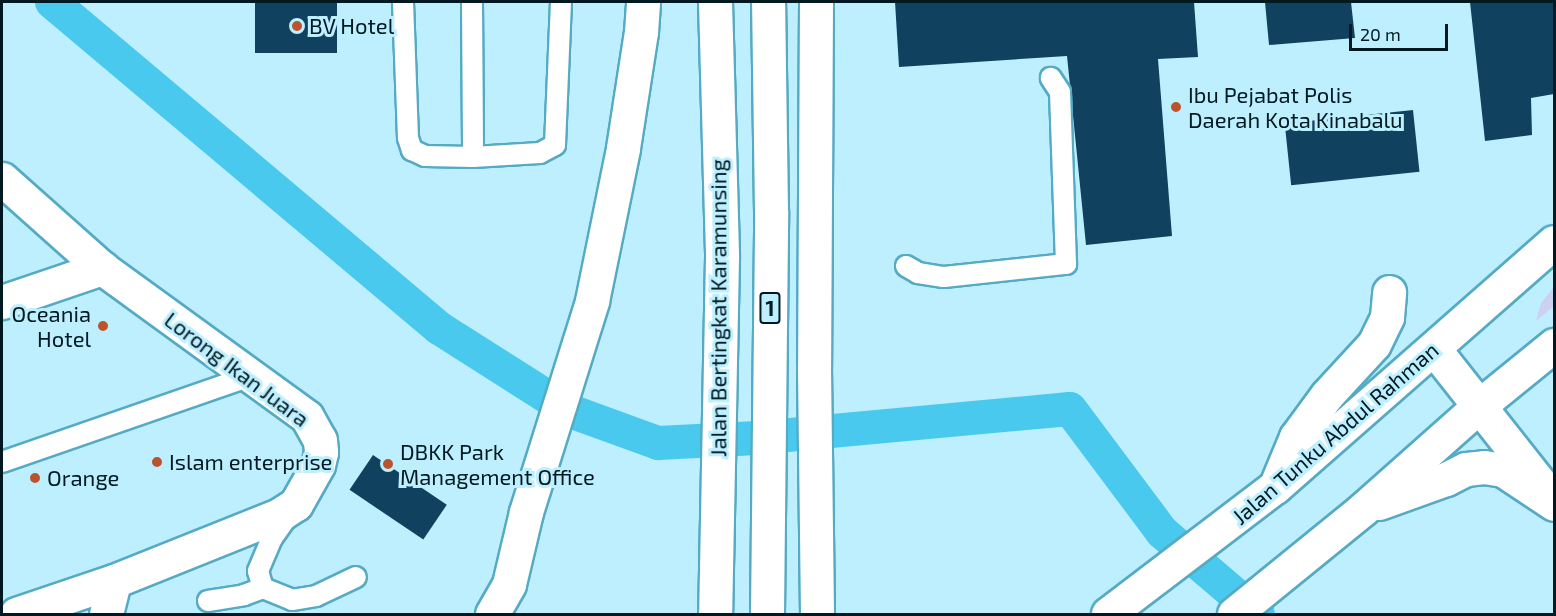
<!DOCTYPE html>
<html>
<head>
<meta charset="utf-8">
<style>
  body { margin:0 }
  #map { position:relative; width:1556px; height:616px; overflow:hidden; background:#beefff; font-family:"Exo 2",sans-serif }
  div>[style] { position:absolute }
  .green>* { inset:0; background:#cdd0f2 }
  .canal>* { height:34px; margin:-17px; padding:0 17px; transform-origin:17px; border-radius:17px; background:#48c9ed }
  .building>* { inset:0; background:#10425f; transform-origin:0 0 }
  .roads { filter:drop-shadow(2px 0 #55aac4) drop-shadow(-2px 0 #55aac4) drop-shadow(0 2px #55aac4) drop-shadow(0 -2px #55aac4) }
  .lane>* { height:20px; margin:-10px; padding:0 10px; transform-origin:10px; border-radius:10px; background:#fff }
  .street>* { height:33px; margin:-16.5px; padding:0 16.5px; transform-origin:16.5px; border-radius:16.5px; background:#fff }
  .secondary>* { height:33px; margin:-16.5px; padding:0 16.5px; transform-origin:16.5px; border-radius:16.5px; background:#fff }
  .primary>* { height:33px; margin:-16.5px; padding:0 16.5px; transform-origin:16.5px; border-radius:16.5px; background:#fff }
  .dots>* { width:16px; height:16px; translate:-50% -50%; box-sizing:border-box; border:3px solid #beefff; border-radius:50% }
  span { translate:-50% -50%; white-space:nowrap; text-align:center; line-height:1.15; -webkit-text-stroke:6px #beefff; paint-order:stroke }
  .shield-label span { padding:2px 4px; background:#beefff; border:2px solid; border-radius:4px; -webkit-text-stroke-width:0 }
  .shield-label { font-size:21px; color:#011a22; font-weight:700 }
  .poi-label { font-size:22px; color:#011a22 }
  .left { translate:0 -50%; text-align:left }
  .right { translate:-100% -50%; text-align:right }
  .street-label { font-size:22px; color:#011a22 }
  .frame { position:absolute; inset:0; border:3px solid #011a22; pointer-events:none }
  .scale { position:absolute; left:1349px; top:24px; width:99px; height:27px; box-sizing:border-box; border:3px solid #011a22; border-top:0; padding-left:8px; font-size:18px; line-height:21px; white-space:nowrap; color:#011a22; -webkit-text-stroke:4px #beefff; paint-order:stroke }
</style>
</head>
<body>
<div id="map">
  <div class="green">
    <i style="clip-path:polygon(1554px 287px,1554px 306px,1536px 321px,1541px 303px)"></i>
  </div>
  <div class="canal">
    <i style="left:52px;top:2px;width:506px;rotate:40.11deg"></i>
    <i style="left:439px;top:328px;width:155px;rotate:32.4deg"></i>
    <i style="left:570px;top:411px;width:94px;rotate:20deg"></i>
    <i style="left:658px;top:443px;width:99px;rotate:-2.9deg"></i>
    <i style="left:757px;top:438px;width:314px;rotate:-5.3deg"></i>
    <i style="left:1070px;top:409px;width:154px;rotate:53.2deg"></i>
    <i style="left:1162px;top:532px;width:126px;rotate:40.5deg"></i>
  </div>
  <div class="building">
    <i style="left:255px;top:2px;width:82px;height:51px"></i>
    <i style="clip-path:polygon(895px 2px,1194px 2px,1198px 57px,1158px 59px,1172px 236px,1086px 245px,1067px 56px,899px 67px)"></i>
    <i style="clip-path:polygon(1265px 2px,1351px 2px,1355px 38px,1269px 45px)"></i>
    <i style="clip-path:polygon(1470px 2px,1554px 2px,1554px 94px,1531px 98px,1532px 135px,1485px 141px)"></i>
    <i style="left:1413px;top:110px;width:62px;height:129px;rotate:84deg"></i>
    <i style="left:373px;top:455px;width:89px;height:42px;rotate:34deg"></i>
  </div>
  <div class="roads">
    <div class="lane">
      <i style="left:403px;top:2px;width:136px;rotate:87.9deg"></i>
      <i style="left:408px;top:138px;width:13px;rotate:72deg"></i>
      <i style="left:412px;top:150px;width:14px;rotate:25deg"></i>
      <i style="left:425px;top:156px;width:48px;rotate:1.2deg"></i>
      <i style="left:472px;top:2px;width:155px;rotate:89.6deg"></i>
      <i style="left:473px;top:157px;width:67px;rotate:-3.4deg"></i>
      <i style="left:540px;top:153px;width:17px;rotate:-28deg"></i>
      <i style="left:555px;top:145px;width:143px;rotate:-87.6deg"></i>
      <i style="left:906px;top:266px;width:14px;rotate:30deg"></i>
      <i style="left:918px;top:273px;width:26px;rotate:9deg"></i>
      <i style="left:944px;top:277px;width:123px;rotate:-6.1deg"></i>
      <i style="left:1066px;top:264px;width:172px;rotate:-92deg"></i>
      <i style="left:1060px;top:92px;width:17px;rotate:-123deg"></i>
      <i style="left:2px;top:462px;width:262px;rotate:-19.1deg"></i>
      <i style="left:289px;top:514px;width:29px;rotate:125deg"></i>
      <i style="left:272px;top:538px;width:36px;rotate:113deg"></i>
      <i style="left:258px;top:571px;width:18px;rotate:74deg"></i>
      <i style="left:263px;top:588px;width:31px;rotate:22deg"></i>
      <i style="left:292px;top:600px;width:24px;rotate:-9deg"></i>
      <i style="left:316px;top:596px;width:44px;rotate:-25.4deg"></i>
      <i style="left:208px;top:601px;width:36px;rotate:-9deg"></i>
      <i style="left:244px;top:595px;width:20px;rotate:-20deg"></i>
    </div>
    <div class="street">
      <i style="left:2px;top:179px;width:134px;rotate:41.7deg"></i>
      <i style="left:102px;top:268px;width:253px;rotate:36deg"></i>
      <i style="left:307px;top:417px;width:26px;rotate:61deg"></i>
      <i style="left:320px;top:440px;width:12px;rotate:85deg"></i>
      <i style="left:321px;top:452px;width:13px;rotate:103deg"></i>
      <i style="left:318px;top:465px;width:45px;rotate:119.4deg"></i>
      <i style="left:296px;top:504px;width:20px;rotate:147deg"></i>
      <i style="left:279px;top:515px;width:178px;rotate:158.2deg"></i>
      <i style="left:114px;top:581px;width:103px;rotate:161.4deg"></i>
      <i style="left:2px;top:302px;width:106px;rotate:-18.8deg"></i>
      <i style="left:106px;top:614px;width:34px;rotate:-76deg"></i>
    </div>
    <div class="secondary">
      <i style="left:1434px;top:349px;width:194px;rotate:51.7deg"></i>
    </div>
    <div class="primary">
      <i style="left:715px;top:2px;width:255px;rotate:88.4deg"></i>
      <i style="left:722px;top:257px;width:357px;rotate:91.1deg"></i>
      <i style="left:816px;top:2px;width:366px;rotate:90.3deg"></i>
      <i style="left:814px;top:368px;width:246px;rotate:89.3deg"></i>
      <i style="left:1278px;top:480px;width:47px;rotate:-67.3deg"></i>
      <i style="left:1296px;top:437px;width:52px;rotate:-53.6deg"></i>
      <i style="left:1327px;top:395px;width:69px;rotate:-47.3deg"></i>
      <i style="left:1374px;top:344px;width:30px;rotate:-64deg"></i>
      <i style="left:1387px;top:317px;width:25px;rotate:-85deg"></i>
      <i style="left:1379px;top:503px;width:71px;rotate:-19.7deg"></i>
      <i style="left:1446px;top:479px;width:22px;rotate:-27deg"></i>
      <i style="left:1466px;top:469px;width:18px;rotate:-6deg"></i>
      <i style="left:1484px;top:467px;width:19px;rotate:9deg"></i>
      <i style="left:1503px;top:470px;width:61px;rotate:33.7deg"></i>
      <i style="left:492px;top:614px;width:34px;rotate:-60deg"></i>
      <i style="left:509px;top:584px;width:74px;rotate:-76.7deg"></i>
      <i style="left:526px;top:512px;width:221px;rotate:-72.6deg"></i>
      <i style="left:592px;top:301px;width:156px;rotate:-78.5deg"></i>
      <i style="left:623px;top:148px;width:117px;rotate:-81.2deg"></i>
      <i style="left:641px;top:32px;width:30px;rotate:-86deg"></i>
      <i style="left:767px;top:614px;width:403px;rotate:-89.4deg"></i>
      <i style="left:771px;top:211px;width:209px;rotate:-90.8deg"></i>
      <i style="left:1108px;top:614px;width:210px;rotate:-37.3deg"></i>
      <i style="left:1275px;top:487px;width:371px;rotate:-41.3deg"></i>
      <i style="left:1234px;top:614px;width:166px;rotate:-39.1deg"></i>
      <i style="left:1363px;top:509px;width:155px;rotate:-41.6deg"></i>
      <i style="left:1479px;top:406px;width:97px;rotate:-39.1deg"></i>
    </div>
  </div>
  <div class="dots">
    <i style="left:297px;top:26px;background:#bb532c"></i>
    <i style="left:1176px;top:107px;background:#bb532c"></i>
    <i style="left:103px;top:326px;background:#bb532c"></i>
    <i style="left:157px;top:462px;background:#bb532c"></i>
    <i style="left:388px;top:464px;background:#bb532c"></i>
    <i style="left:35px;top:478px;background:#bb532c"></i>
  </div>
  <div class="shield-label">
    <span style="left:770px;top:308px">1</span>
  </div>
  <div class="poi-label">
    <span class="left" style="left:309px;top:26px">BV Hotel</span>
    <span class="left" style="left:1188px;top:107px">Ibu Pejabat Polis<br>Daerah Kota Kinabalu</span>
    <span class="right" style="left:91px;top:326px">Oceania<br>Hotel</span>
    <span class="left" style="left:400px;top:464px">DBKK Park<br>Management Office</span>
    <span class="left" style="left:169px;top:462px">Islam enterprise</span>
    <span class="left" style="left:47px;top:478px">Orange</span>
  </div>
  <div class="street-label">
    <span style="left:718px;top:308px;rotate:-90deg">Jalan Bertingkat Karamunsing</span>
    <span style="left:237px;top:369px;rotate:37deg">Lorong Ikan Juara</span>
    <span style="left:1335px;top:433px;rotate:-41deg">Jalan Tunku Abdul Rahman</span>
  </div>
  <div class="frame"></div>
  <div class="scale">20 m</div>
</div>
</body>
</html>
